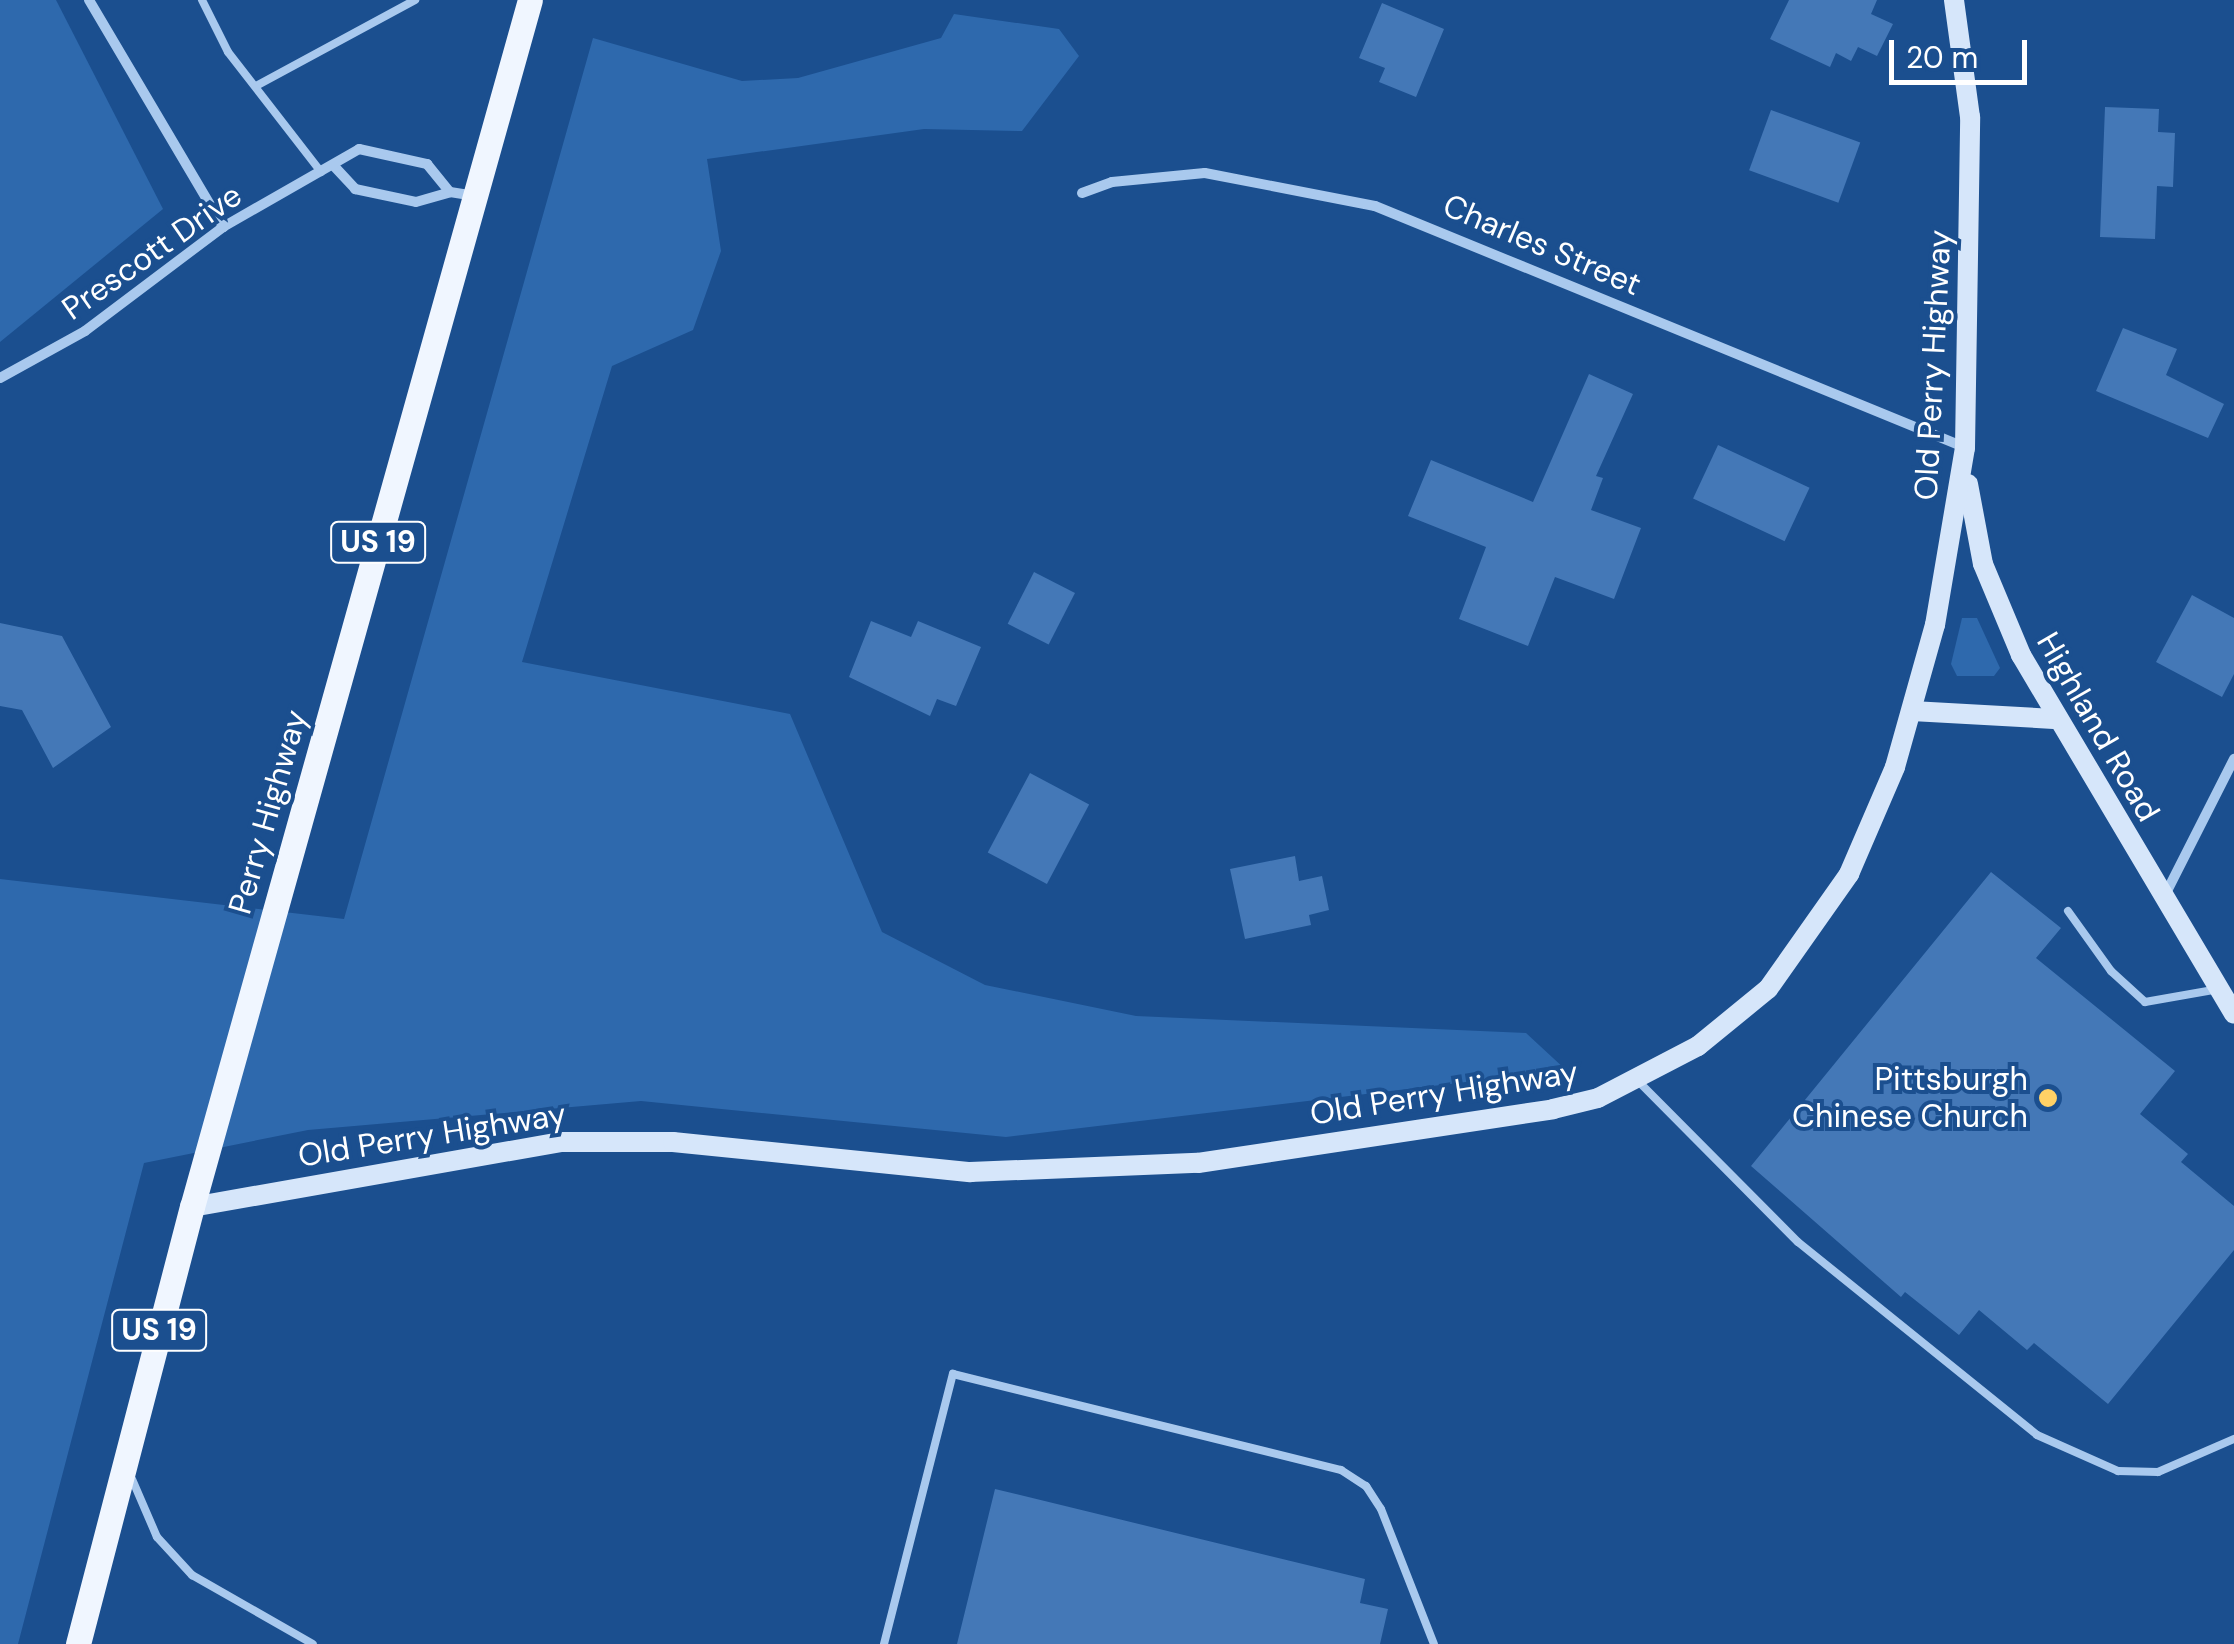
<!DOCTYPE html>
<html>
<head>
<meta charset="utf-8">
<style>
  body { margin:0 }
  #map { position:relative; width:2234px; height:1644px; overflow:hidden; background:#1b4f8f; font-family:"DM Sans",sans-serif }
  div>[style] { position:absolute }
  .green>* { inset:0; background:#2e69ad }
  .building>* { inset:0; background:#4478b7; transform-origin:0 0 }
  .lane>* { height:8px; margin:-4px; padding:0 4px; transform-origin:4px; border-radius:4px; background:#a9c9ee }
  .street>* { height:10px; margin:-5px; padding:0 5px; transform-origin:5px; border-radius:5px; background:#a9c9ee }
  .secondary>* { height:20px; margin:-10px; padding:0 10px; transform-origin:10px; border-radius:10px; background:#d6e6fa }
  .primary>* { height:25px; margin:-12.5px; padding:0 12.5px; transform-origin:12.5px; border-radius:12.5px; background:#f0f6ff }
  .dots>* { width:28px; height:28px; translate:-50% -50%; box-sizing:border-box; border:5px solid #1b4f8f; border-radius:50% }
  span { translate:-50% -50%; white-space:nowrap; text-align:center; line-height:1.15; -webkit-text-stroke:8px #1b4f8f; paint-order:stroke }
  .shield-label span { padding:2px 8px; background:#1b4f8f; border:2px solid; border-radius:8px; -webkit-text-stroke-width:0 }
  .shield-label { font-size:30px; color:#fff; font-weight:700 }
  .street-label { font-size:32px; color:#fff }
  .poi-label { font-size:32px; color:#fff }
  .right { translate:-100% -50%; text-align:right }
  .scale { position:absolute; left:1889px; top:40px; width:138px; height:45px; box-sizing:border-box; border:5px solid #fff; border-top:0; padding-left:12px; font-size:30px; line-height:35px; white-space:nowrap; color:#fff; -webkit-text-stroke:8px #1b4f8f; paint-order:stroke }
</style>
</head>
<body>
<div id="map">
  <div class="green">
    <i style="clip-path:polygon(0 0,56px 0,163px 209px,0 342px)"></i>
    <i style="clip-path:polygon(954px 14px,1059px 29px,1079px 56px,1022px 131px,924px 129px,707px 159px,721px 251px,693px 330px,612px 366px,522px 662px,790px 714px,882px 932px,985px 985px,1136px 1016px,1526px 1033px,1566px 1070px,1006px 1137px,641px 1101px,308px 1130px,144px 1163px,18px 1644px,0 1644px,0 879px,344px 919px,593px 38px,742px 81px,798px 78px,941px 38px)"></i>
    <i style="clip-path:polygon(1962px 618px,1977px 618px,2000px 668px,1994px 676px,1957px 676px,1951px 664px)"></i>
  </div>
  <div class="building">
    <i style="clip-path:polygon(1789px 0,1877px 0,1871px 14px,1893px 24px,1877px 56px,1858px 47px,1851px 61px,1836px 53px,1830px 67px,1770px 39px)"></i>
    <i style="clip-path:polygon(1382px 3px,1444px 29px,1416px 97px,1379px 82px,1385px 68px,1359px 58px)"></i>
    <i style="clip-path:polygon(2105px 107px,2159px 109px,2158px 132px,2175px 133px,2173px 187px,2157px 186px,2155px 239px,2100px 237px)"></i>
    <i style="left:1771px;top:110px;width:95px;height:64px;rotate:20deg"></i>
    <i style="clip-path:polygon(2123px 328px,2177px 349px,2166px 375px,2224px 404px,2208px 438px,2096px 391px)"></i>
    <i style="clip-path:polygon(1589px 374px,1633px 394px,1596px 476px,1603px 478px,1591px 510px,1641px 528px,1614px 599px,1555px 577px,1528px 646px,1459px 619px,1486px 547px,1408px 516px,1431px 460px,1533px 502px)"></i>
    <i style="left:1718px;top:445px;width:101px;height:59px;rotate:25deg"></i>
    <i style="left:1034px;top:572px;width:46px;height:58px;rotate:27deg"></i>
    <i style="clip-path:polygon(2192px 595px,2234px 618px,2234px 674px,2222px 697px,2156px 662px)"></i>
    <i style="clip-path:polygon(871px 621px,911px 637px,918px 621px,981px 647px,956px 706px,937px 699px,930px 716px,849px 677px)"></i>
    <i style="clip-path:polygon(0 623px,62px 636px,111px 727px,53px 768px,22px 710px,0 706px)"></i>
    <i style="left:1030px;top:773px;width:67px;height:90px;rotate:28deg"></i>
    <i style="clip-path:polygon(1295px 856px,1299px 881px,1322px 876px,1329px 910px,1309px 915px,1311px 925px,1245px 939px,1230px 869px)"></i>
    <i style="clip-path:polygon(1991px 872px,2061px 928px,2036px 958px,2175px 1071px,2140px 1114px,2188px 1154px,2181px 1162px,2234px 1206px,2234px 1250px,2108px 1404px,2034px 1343px,2027px 1350px,1979px 1310px,1959px 1335px,1905px 1292px,1901px 1297px,1751px 1166px)"></i>
    <i style="clip-path:polygon(995px 1489px,1365px 1579px,1360px 1603px,1388px 1609px,1380px 1644px,957px 1644px)"></i>
  </div>
  <div class="lane">
    <i style="left:202px;top:0;width:58px;rotate:63.4deg"></i>
    <i style="left:228px;top:52px;width:152px;rotate:52.2deg"></i>
    <i style="left:256px;top:86px;width:181px;rotate:-28.4deg"></i>
    <i style="left:2068px;top:911px;width:74px;rotate:54.4deg"></i>
    <i style="left:2111px;top:971px;width:46px;rotate:42.4deg"></i>
    <i style="left:2145px;top:1002px;width:75px;rotate:-10deg"></i>
    <i style="left:1638px;top:1081px;width:227px;rotate:45.2deg"></i>
    <i style="left:1798px;top:1242px;width:307px;rotate:38.9deg"></i>
    <i style="left:2037px;top:1435px;width:89px;rotate:24deg"></i>
    <i style="left:2118px;top:1471px;width:40px;rotate:1.4deg"></i>
    <i style="left:2158px;top:1472px;width:83px;rotate:-23.5deg"></i>
    <i style="left:132px;top:1479px;width:63px;rotate:66.7deg"></i>
    <i style="left:157px;top:1537px;width:52px;rotate:47.4deg"></i>
    <i style="left:192px;top:1575px;width:139px;rotate:29.7deg"></i>
    <i style="left:884px;top:1644px;width:279px;rotate:-75.7deg"></i>
    <i style="left:953px;top:1374px;width:400px;rotate:13.9deg"></i>
    <i style="left:1341px;top:1470px;width:30px;rotate:33deg"></i>
    <i style="left:1366px;top:1486px;width:27px;rotate:57deg"></i>
    <i style="left:1381px;top:1509px;width:145px;rotate:68.6deg"></i>
  </div>
  <div class="street">
    <i style="left:89px;top:0;width:264px;rotate:59.4deg"></i>
    <i style="left:333px;top:165px;width:33px;rotate:47deg"></i>
    <i style="left:355px;top:189px;width:62px;rotate:12deg"></i>
    <i style="left:416px;top:202px;width:35px;rotate:-16deg"></i>
    <i style="left:450px;top:192px;width:24px;rotate:9deg"></i>
    <i style="left:1082px;top:193px;width:32px;rotate:-20deg"></i>
    <i style="left:1112px;top:182px;width:93px;rotate:-5.5deg"></i>
    <i style="left:1205px;top:173px;width:173px;rotate:11deg"></i>
    <i style="left:1375px;top:206px;width:636px;rotate:22.25deg"></i>
    <i style="left:0;top:378px;width:97px;rotate:-28.9deg"></i>
    <i style="left:85px;top:331px;width:173px;rotate:-37deg"></i>
    <i style="left:223px;top:227px;width:157px;rotate:-29.8deg"></i>
    <i style="left:359px;top:149px;width:70px;rotate:12.4deg"></i>
    <i style="left:427px;top:164px;width:36px;rotate:51deg"></i>
    <i style="left:2164px;top:897px;width:155px;rotate:-63.1deg"></i>
  </div>
  <div class="secondary">
    <i style="left:1968px;top:484px;width:81px;rotate:79.4deg"></i>
    <i style="left:1983px;top:564px;width:99px;rotate:67.3deg"></i>
    <i style="left:2021px;top:655px;width:417px;rotate:59.3deg"></i>
    <i style="left:1912px;top:711px;width:142px;rotate:3.2deg"></i>
    <i style="left:192px;top:1207px;width:374px;rotate:-10deg"></i>
    <i style="left:560px;top:1142px;width:113px"></i>
    <i style="left:673px;top:1142px;width:299px;rotate:5.8deg"></i>
    <i style="left:970px;top:1172px;width:228px;rotate:-2.3deg"></i>
    <i style="left:1198px;top:1163px;width:359px;rotate:-8.6deg"></i>
    <i style="left:1553px;top:1109px;width:46px;rotate:-13.7deg"></i>
    <i style="left:1598px;top:1098px;width:113px;rotate:-27.5deg"></i>
    <i style="left:1698px;top:1046px;width:90px;rotate:-39.2deg"></i>
    <i style="left:1768px;top:989px;width:141px;rotate:-54.8deg"></i>
    <i style="left:1849px;top:874px;width:116px;rotate:-66.7deg"></i>
    <i style="left:1895px;top:767px;width:148px;rotate:-74.3deg"></i>
    <i style="left:1935px;top:625px;width:180px;rotate:-80.4deg"></i>
    <i style="left:1965px;top:448px;width:331px;rotate:-89.1deg"></i>
    <i style="left:1970px;top:117px;width:118px;rotate:-97.8deg"></i>
  </div>
  <div class="primary">
    <i style="left:78px;top:1644px;width:452px;rotate:-75.4deg"></i>
    <i style="left:192px;top:1207px;width:1253px;rotate:-74.36deg"></i>
  </div>
  <div class="dots">
    <i style="left:2048px;top:1098px;background:#ffd166"></i>
  </div>
  <div class="shield-label">
    <span style="left:378px;top:542px">US 19</span>
    <span style="left:159px;top:1330px">US 19</span>
  </div>
  <div class="street-label">
    <span style="left:1542px;top:245px;rotate:23deg">Charles Street</span>
    <span style="left:152px;top:252px;rotate:-35deg">Prescott Drive</span>
    <span style="left:1933px;top:365px;rotate:-87deg">Old Perry Highway</span>
    <span style="left:2098px;top:727px;rotate:60deg">Highland Road</span>
    <span style="left:268px;top:812px;rotate:-74deg">Perry Highway</span>
    <span style="left:1444px;top:1093px;rotate:-9deg">Old Perry Highway</span>
    <span style="left:432px;top:1135px;rotate:-9deg">Old Perry Highway</span>
  </div>
  <div class="poi-label">
    <span class="right" style="left:2028px;top:1098px">Pittsburgh<br>Chinese Church</span>
  </div>
  <div class="scale">20 m</div>
</div>
</body>
</html>
